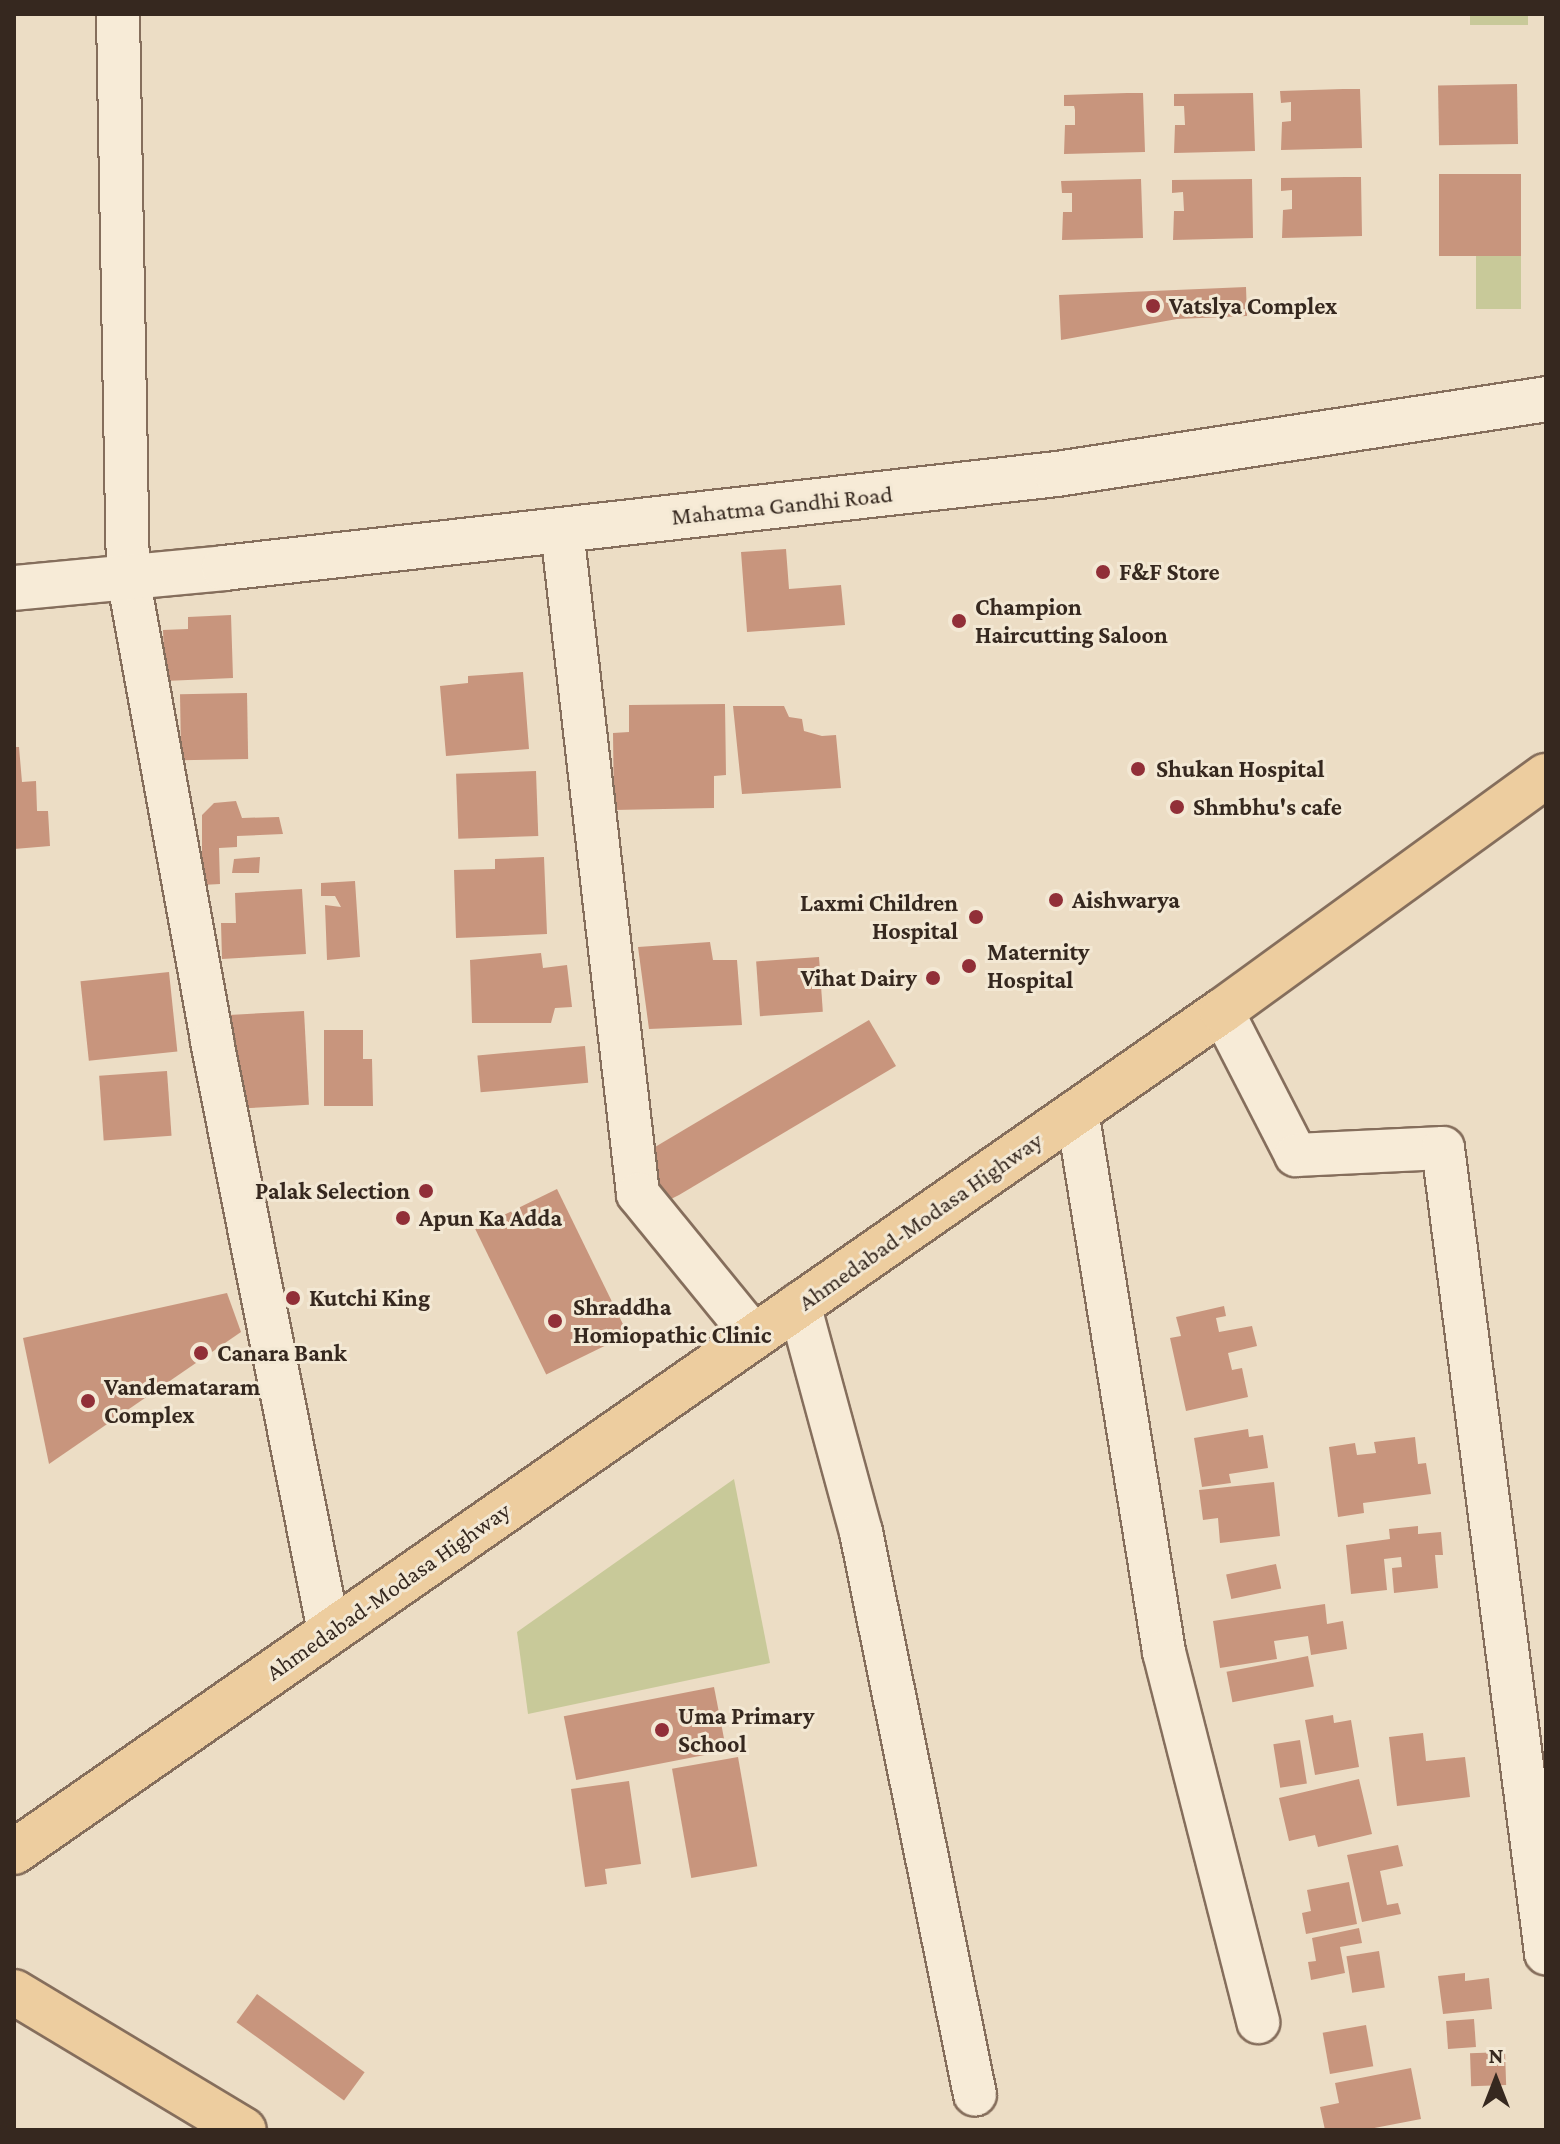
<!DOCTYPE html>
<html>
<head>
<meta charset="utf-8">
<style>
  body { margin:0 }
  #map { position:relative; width:1560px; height:2144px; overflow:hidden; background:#ecddc5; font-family:"Crimson Pro",serif }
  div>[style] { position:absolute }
  .green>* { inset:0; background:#c8c999; transform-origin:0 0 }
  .building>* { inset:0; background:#c8957d; transform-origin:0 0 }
  .roads { filter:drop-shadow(2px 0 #856e5c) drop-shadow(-2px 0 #856e5c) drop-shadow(0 2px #856e5c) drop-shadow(0 -2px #856e5c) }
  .street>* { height:42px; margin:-21px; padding:0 21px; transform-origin:21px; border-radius:21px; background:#f7ebd7 }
  .secondary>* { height:44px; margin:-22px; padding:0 22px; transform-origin:22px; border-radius:22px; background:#f7ebd7 }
  .primary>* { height:44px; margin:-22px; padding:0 22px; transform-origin:22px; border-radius:22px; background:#edcd9f }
  .dots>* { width:22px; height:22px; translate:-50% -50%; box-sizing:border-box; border:4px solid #f3e8d4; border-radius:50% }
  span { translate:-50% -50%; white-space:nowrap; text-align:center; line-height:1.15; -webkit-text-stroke:6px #f3e8d4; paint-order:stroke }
  .poi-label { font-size:24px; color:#36281f; font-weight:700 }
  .left { translate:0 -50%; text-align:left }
  .right { translate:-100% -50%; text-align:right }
  .street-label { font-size:24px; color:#36281f }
  .frame { position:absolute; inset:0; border:16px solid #36281f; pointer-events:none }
  .north { position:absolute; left:1456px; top:2040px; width:80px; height:80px; -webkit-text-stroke:6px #f3e8d4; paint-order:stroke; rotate:0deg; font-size:22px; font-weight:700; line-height:32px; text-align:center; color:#36281f }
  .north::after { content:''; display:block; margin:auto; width:28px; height:36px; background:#36281f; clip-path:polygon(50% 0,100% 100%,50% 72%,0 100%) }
</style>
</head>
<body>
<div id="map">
  <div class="green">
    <i style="left:1470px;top:14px;width:58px;height:11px"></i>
    <i style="left:1476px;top:256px;width:45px;height:53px"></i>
    <i style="clip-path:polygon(734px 1479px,770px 1663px,528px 1714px,517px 1632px)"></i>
  </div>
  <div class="building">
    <i style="left:1517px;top:84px;width:60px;height:79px;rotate:89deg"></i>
    <i style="clip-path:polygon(1343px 89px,1360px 89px,1362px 148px,1281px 150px,1282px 122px,1291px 121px,1291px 102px,1281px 103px,1280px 91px)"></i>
    <i style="clip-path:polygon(1127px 93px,1143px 93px,1145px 152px,1064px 154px,1065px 125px,1075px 125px,1075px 110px,1074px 106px,1064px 106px,1064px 95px)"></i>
    <i style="clip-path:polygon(1253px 93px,1255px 151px,1174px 153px,1175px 125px,1185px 125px,1184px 106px,1174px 106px,1174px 94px)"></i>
    <i style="left:1439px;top:174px;width:82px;height:82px"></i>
    <i style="clip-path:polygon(1345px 177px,1361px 177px,1362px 236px,1282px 238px,1283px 210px,1292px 209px,1292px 190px,1281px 191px,1281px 178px)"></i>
    <i style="clip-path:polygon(1141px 179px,1143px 238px,1062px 240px,1063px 212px,1072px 212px,1072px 193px,1062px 193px,1061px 181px)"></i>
    <i style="clip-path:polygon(1252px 179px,1253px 238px,1173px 240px,1174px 211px,1184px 211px,1183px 192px,1172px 193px,1172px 180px)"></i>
    <i style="clip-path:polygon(1246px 287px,1247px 316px,1177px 319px,1061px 340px,1059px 295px)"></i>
    <i style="clip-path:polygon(786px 549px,789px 589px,841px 585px,845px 625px,747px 632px,741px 552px)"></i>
    <i style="clip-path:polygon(231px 615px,233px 678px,165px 681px,163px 630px,188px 629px,188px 617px)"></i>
    <i style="clip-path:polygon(523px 672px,529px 749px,446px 756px,440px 686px,468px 683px,468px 676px)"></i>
    <i style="left:247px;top:693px;width:66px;height:67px;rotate:89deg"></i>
    <i style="clip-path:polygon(725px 704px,726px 775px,714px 776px,714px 808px,614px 810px,613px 733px,629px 732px,629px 705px)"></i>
    <i style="clip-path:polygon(733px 706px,784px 706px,789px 717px,802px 719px,804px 731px,822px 736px,836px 735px,841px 788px,742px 794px)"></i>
    <i style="clip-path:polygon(14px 747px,19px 747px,22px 782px,36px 781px,37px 811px,48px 811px,50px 846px,14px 849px)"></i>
    <i style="left:536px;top:771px;width:65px;height:80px;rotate:88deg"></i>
    <i style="clip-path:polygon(236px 801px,242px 818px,279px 817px,283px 834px,237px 836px,237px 847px,219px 848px,220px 884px,202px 885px,202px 815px,214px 803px)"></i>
    <i style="clip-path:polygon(260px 857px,259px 873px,232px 873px,234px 859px)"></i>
    <i style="clip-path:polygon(544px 857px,547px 934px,456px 938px,454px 870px,495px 869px,495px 859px)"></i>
    <i style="clip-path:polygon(355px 881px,360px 957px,327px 960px,325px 905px,341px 907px,335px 896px,321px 896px,321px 883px)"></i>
    <i style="clip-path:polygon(302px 889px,306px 954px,222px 959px,221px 923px,236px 923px,235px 893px)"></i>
    <i style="clip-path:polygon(710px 942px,713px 960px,737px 960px,742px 1025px,649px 1029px,638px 947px)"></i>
    <i style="clip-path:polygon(541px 953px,543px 968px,567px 965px,572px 1007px,555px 1008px,551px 1023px,472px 1023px,470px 960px)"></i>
    <i style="left:819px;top:957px;width:55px;height:63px;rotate:86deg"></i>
    <i style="left:169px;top:972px;width:80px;height:89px;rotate:84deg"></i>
    <i style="left:304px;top:1011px;width:94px;height:75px;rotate:87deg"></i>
    <i style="clip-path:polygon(869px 1020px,896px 1066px,679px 1195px,667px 1201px,656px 1195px,650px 1150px)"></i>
    <i style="clip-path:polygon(324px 1030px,363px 1030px,363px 1059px,372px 1059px,373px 1106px,324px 1106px)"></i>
    <i style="left:585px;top:1046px;width:37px;height:108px;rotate:85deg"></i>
    <i style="left:167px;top:1071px;width:65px;height:68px;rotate:86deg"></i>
    <i style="left:557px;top:1189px;width:162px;height:91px;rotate:64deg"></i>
    <i style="clip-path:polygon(227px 1293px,241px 1332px,49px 1464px,23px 1338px)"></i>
    <i style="clip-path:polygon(1224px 1306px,1226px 1316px,1216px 1318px,1219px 1332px,1252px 1326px,1257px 1346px,1228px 1353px,1232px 1370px,1242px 1368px,1248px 1397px,1186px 1411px,1170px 1338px,1181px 1336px,1176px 1317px)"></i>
    <i style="clip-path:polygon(1248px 1429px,1249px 1437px,1263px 1435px,1268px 1468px,1229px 1474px,1231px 1483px,1202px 1487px,1194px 1438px)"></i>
    <i style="clip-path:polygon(1415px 1437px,1418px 1464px,1426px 1463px,1431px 1494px,1363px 1503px,1364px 1513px,1338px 1517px,1329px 1447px,1355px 1443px,1357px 1455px,1376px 1453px,1374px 1442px)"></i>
    <i style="clip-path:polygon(1274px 1482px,1280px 1536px,1220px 1543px,1218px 1518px,1203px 1520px,1199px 1490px)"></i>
    <i style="clip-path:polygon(1418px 1526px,1418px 1534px,1441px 1532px,1443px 1555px,1435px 1555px,1438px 1588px,1394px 1593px,1392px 1568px,1402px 1567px,1401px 1557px,1384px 1559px,1387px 1590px,1351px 1594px,1346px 1545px,1390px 1539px,1389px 1529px)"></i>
    <i style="left:1276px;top:1564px;width:25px;height:51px;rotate:78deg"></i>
    <i style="clip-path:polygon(1325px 1604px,1327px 1624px,1343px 1621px,1347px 1649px,1311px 1655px,1308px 1636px,1274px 1641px,1277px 1659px,1220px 1668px,1213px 1621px)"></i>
    <i style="left:1308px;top:1656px;width:31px;height:83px;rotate:79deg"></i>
    <i style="left:714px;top:1687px;width:65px;height:153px;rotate:79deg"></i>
    <i style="clip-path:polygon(1333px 1715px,1334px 1723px,1351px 1720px,1359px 1767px,1315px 1775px,1305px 1720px)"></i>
    <i style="clip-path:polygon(1423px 1733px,1426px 1761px,1465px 1757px,1470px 1797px,1397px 1806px,1389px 1737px)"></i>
    <i style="left:1300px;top:1740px;width:44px;height:27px;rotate:81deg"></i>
    <i style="left:738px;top:1757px;width:111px;height:67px;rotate:80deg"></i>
    <i style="clip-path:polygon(1359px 1779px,1372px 1834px,1318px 1847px,1315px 1835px,1289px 1841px,1279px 1798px)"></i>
    <i style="clip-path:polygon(629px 1781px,641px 1864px,605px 1869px,607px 1884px,585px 1887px,571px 1789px)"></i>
    <i style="clip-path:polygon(1398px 1845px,1403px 1866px,1380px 1871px,1387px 1905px,1398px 1903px,1401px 1914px,1362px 1922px,1347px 1855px)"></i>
    <i style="clip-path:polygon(1349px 1882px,1357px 1924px,1306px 1934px,1302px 1913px,1311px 1911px,1307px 1890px)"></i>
    <i style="clip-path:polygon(1359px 1928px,1362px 1943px,1340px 1947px,1345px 1973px,1311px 1980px,1308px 1962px,1316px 1961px,1312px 1938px)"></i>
    <i style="left:1379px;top:1951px;width:37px;height:33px;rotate:81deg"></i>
    <i style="clip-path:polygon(1465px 1973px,1465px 1981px,1489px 1978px,1492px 2009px,1443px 2014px,1438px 1976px)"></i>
    <i style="left:257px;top:1994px;width:133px;height:35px;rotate:36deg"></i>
    <i style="left:1474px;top:2019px;width:28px;height:28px;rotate:86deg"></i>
    <i style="left:1366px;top:2025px;width:42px;height:44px;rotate:80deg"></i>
    <i style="left:1505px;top:2052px;width:33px;height:35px;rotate:88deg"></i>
    <i style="clip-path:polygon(1411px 2068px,1421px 2119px,1364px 2130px,1325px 2130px,1320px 2107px,1339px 2103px,1335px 2083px)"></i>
  </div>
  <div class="roads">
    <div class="street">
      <i style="left:118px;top:14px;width:563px;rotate:88.98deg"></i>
      <i style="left:128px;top:577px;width:472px;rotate:79.7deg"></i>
      <i style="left:212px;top:1041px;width:602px;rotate:78.8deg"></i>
      <i style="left:562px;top:530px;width:668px;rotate:83.47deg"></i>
      <i style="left:638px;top:1194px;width:183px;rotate:50.8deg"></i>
      <i style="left:1222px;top:1011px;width:162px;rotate:62.8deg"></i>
      <i style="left:1296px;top:1155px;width:147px;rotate:-2.7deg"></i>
      <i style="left:1443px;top:1148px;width:812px;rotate:82.71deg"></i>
      <i style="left:1077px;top:1111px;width:548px;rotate:80.86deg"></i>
      <i style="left:1164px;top:1652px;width:382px;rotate:75.7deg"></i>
      <i style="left:799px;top:1304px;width:236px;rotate:74.8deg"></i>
      <i style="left:861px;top:1532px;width:574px;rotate:78.55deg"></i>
    </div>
    <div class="secondary">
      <i style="left:14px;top:588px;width:211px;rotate:-5.4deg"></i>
      <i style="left:224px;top:568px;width:838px;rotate:-6.44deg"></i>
      <i style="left:1057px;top:474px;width:495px;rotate:-8.7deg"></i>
    </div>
    <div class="primary">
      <i style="left:14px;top:1852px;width:1472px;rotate:-34.85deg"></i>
      <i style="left:1222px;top:1011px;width:400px;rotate:-36deg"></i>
      <i style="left:14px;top:1992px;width:268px;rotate:31deg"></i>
    </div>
  </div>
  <div class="dots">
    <i style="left:1153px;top:306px;background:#912f38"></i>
    <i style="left:1103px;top:572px;background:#912f38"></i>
    <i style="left:959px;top:621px;background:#912f38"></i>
    <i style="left:1138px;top:769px;background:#912f38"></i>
    <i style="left:1177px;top:807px;background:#912f38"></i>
    <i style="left:1056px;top:900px;background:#912f38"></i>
    <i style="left:976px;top:917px;background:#912f38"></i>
    <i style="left:969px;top:966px;background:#912f38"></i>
    <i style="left:933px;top:978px;background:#912f38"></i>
    <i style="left:426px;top:1191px;background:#912f38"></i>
    <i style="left:403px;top:1218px;background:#912f38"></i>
    <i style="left:293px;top:1298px;background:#912f38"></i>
    <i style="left:555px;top:1321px;background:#912f38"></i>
    <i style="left:201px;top:1353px;background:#912f38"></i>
    <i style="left:88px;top:1401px;background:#912f38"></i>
    <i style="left:662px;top:1730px;background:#912f38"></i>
  </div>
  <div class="poi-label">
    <span class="left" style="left:1169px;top:306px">Vatslya Complex</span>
    <span class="left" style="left:1119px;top:572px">F&amp;F Store</span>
    <span class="left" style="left:975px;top:621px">Champion<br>Haircutting Saloon</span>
    <span class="left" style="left:1156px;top:769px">Shukan Hospital</span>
    <span class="left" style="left:1193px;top:807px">Shmbhu's cafe</span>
    <span class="left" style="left:1072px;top:900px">Aishwarya</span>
    <span class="right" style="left:958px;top:917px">Laxmi Children<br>Hospital</span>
    <span class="left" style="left:987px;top:966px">Maternity<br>Hospital</span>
    <span class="right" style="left:917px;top:978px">Vihat Dairy</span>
    <span class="right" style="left:410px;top:1191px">Palak Selection</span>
    <span class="left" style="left:419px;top:1218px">Apun Ka Adda</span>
    <span class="left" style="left:309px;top:1298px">Kutchi King</span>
    <span class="left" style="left:573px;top:1321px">Shraddha<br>Homiopathic Clinic</span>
    <span class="left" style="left:217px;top:1353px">Canara Bank</span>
    <span class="left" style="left:104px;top:1401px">Vandemataram<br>Complex</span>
    <span class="left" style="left:678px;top:1730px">Uma Primary<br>School</span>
  </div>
  <div class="street-label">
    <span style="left:782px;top:505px;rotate:-6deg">Mahatma Gandhi Road</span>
    <span style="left:920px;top:1221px;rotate:-35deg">Ahmedabad-Modasa Highway</span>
    <span style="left:388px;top:1591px;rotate:-35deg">Ahmedabad-Modasa Highway</span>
  </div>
  <div class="frame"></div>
  <div class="north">N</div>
</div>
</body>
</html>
